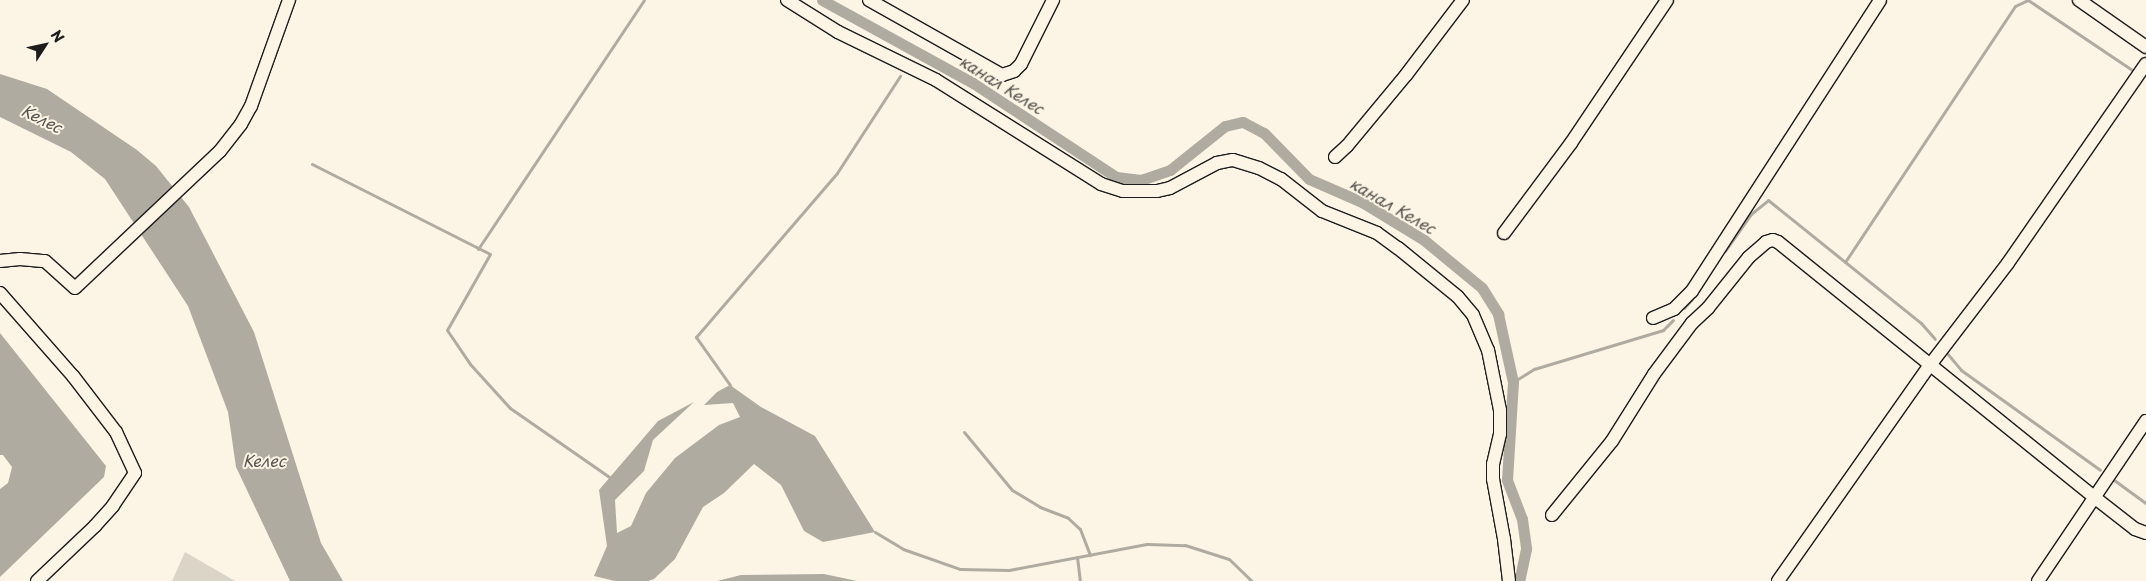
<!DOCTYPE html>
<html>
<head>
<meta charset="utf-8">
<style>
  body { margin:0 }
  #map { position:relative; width:2146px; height:581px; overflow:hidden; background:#fcf5e5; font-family:"Playpen Sans",sans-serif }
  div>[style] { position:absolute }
  .green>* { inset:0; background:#dbd5c8 }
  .water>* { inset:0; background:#b0aba1 }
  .stream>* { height:3px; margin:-1.5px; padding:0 1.5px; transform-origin:1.5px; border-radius:1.5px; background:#b0aba1 }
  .canal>* { height:11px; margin:-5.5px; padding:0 5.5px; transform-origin:5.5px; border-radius:5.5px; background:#b0aba1 }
  .roads { filter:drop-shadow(1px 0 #1c1c1c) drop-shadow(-1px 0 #1c1c1c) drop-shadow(0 1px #1c1c1c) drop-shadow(0 -1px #1c1c1c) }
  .street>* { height:12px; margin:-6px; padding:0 6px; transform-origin:6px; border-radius:6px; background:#fcf5e5 }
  span { translate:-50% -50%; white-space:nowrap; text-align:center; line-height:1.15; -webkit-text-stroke:4px #fcf5e5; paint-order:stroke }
  .water-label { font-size:16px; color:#575551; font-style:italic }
  .north { position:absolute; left:20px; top:20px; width:50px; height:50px; -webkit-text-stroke:4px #fcf5e5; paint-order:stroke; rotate:55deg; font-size:14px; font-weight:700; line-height:20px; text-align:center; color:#1c1c1c }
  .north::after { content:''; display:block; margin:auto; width:18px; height:22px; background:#1c1c1c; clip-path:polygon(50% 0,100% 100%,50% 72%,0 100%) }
</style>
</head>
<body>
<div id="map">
  <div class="green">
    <i style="clip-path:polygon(185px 552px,235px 581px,172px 581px)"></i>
  </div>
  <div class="water">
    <i style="clip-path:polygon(0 74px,47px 89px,137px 150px,156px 166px,189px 207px,254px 332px,321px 543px,343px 581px,290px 581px,236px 467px,228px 412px,188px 306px,105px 179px,71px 152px,0 117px)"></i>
    <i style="clip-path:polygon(0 333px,106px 466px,104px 477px,0 577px,0 489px,8px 483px,12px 467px,3px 455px,0 455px)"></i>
    <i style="clip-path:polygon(730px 385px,761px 407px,815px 436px,875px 532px,823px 542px,804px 531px,781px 485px,754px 464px,724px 493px,703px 507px,675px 559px,654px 579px,648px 581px,615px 581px,594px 576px,607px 546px,599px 490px,658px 421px,694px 402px,653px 440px,644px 471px,615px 500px,617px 533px,631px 526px,646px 493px,675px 458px,719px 425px,740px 417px,733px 403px,704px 405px,717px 392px)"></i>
    <i style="clip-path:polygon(824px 574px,857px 581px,717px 581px,741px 575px)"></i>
  </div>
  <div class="stream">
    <i style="left:312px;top:164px;width:199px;rotate:26.8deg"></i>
    <i style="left:490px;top:254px;width:87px;rotate:119.5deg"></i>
    <i style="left:447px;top:330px;width:41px;rotate:55.9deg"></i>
    <i style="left:470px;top:364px;width:59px;rotate:47.7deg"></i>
    <i style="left:510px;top:408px;width:124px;rotate:34.8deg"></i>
    <i style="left:478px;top:249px;width:299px;rotate:-56.3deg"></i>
    <i style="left:1725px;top:251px;width:45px;rotate:-54.9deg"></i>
    <i style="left:1751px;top:214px;width:22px;rotate:-39deg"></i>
    <i style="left:1768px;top:200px;width:196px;rotate:38.8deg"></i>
    <i style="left:1921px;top:323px;width:21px;rotate:49deg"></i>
    <i style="left:1845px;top:262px;width:307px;rotate:-56.4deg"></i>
    <i style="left:2015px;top:6px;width:14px;rotate:-25deg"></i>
    <i style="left:2028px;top:0;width:125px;rotate:33.9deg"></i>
    <i style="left:1684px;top:308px;width:12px;rotate:-48deg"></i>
    <i style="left:1946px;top:352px;width:23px;rotate:50deg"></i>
    <i style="left:1961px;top:370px;width:171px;rotate:35.7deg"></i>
    <i style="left:1513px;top:382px;width:25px;rotate:-32deg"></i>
    <i style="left:1534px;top:369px;width:135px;rotate:-16.8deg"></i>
    <i style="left:1663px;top:330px;width:14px;rotate:-45deg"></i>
    <i style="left:730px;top:385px;width:59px;rotate:-125.3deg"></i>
    <i style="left:696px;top:337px;width:216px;rotate:-49.3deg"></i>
    <i style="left:837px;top:173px;width:116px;rotate:-57deg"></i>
    <i style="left:964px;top:432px;width:75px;rotate:50.4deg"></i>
    <i style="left:1012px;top:490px;width:33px;rotate:31deg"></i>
    <i style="left:1040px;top:507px;width:30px;rotate:21deg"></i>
    <i style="left:1068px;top:518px;width:16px;rotate:43deg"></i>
    <i style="left:1080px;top:529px;width:28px;rotate:69deg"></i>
    <i style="left:2114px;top:480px;width:39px;rotate:36deg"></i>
    <i style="left:875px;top:532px;width:33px;rotate:31deg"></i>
    <i style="left:903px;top:549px;width:60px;rotate:19.3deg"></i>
    <i style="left:960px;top:569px;width:49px;rotate:1.2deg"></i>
    <i style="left:1009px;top:570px;width:140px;rotate:-10.7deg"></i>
    <i style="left:1147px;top:544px;width:38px;rotate:2deg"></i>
    <i style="left:1185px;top:545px;width:46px;rotate:17.7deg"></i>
    <i style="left:1229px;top:559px;width:32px;rotate:44deg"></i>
    <i style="left:1077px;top:557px;width:24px;rotate:83deg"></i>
  </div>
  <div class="canal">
    <i style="left:822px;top:0;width:172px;rotate:28.8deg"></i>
    <i style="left:973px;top:83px;width:171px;rotate:33.3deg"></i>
    <i style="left:1116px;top:177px;width:25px;rotate:7deg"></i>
    <i style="left:1141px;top:180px;width:31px;rotate:-19deg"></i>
    <i style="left:1170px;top:170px;width:70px;rotate:-38.7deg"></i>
    <i style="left:1225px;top:126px;width:18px;rotate:-13deg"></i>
    <i style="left:1243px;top:122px;width:24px;rotate:28deg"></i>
    <i style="left:1264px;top:133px;width:64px;rotate:45.6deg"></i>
    <i style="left:1309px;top:179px;width:58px;rotate:23.5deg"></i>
    <i style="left:1362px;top:202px;width:73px;rotate:31.5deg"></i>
    <i style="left:1424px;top:240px;width:75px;rotate:39.6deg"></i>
    <i style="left:1482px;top:288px;width:31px;rotate:58deg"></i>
    <i style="left:1498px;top:314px;width:70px;rotate:77.6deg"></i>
    <i style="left:1513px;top:382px;width:98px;rotate:93.5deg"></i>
    <i style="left:1507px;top:480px;width:42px;rotate:69deg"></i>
    <i style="left:1522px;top:519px;width:30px;rotate:82deg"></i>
    <i style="left:1526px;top:549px;width:33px;rotate:102deg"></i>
  </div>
  <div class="roads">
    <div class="street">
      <i style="left:787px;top:0;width:60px;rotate:32.1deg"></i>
      <i style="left:838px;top:32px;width:109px;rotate:26.1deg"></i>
      <i style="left:936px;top:80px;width:195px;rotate:32.2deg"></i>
      <i style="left:1101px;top:184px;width:23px;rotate:18deg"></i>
      <i style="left:1123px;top:191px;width:34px"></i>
      <i style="left:1157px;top:191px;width:13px;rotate:-13deg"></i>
      <i style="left:1170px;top:188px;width:53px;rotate:-28deg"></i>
      <i style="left:1217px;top:163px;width:16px;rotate:-11deg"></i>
      <i style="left:1233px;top:160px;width:27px;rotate:17deg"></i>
      <i style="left:1259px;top:168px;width:25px;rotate:27deg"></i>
      <i style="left:1281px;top:179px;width:52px;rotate:38deg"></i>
      <i style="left:1322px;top:211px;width:59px;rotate:21.8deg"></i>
      <i style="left:1377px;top:233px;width:26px;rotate:36deg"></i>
      <i style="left:1398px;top:248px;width:77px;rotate:39.2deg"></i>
      <i style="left:1458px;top:297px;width:23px;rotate:50deg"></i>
      <i style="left:1473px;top:315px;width:38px;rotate:67deg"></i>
      <i style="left:1488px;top:350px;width:61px;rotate:78.7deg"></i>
      <i style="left:1500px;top:410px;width:24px;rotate:90deg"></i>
      <i style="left:1500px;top:434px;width:31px;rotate:103deg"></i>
      <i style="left:1493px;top:464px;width:15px;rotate:90deg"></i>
      <i style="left:1493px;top:479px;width:61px;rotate:79.6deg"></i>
      <i style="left:1504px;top:539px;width:42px;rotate:83.2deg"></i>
      <i style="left:869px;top:0;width:153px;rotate:29.4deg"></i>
      <i style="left:1002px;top:75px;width:13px;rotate:-18deg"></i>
      <i style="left:1014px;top:71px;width:10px;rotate:-45deg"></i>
      <i style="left:1021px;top:64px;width:72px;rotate:-63.4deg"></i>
      <i style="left:2079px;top:0;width:82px;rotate:35deg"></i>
      <i style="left:1335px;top:157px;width:16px;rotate:-43deg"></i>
      <i style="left:1347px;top:146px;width:92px;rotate:-50.3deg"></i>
      <i style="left:1406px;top:75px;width:94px;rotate:-52.8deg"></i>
      <i style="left:1504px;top:233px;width:112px;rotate:-53.3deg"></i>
      <i style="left:1571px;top:143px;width:172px;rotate:-56.1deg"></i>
      <i style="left:0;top:261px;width:20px;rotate:-6deg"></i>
      <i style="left:20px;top:259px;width:25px;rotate:5deg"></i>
      <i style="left:45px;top:261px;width:40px;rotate:42deg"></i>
      <i style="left:75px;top:288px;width:199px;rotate:-43.4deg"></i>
      <i style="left:220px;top:151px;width:34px;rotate:-52deg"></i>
      <i style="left:241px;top:124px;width:21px;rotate:-61deg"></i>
      <i style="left:251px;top:106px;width:113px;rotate:-70.3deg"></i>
      <i style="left:0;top:293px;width:111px;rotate:48.7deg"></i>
      <i style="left:73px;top:376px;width:71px;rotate:52.5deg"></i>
      <i style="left:116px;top:432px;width:45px;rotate:65.1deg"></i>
      <i style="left:135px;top:473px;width:40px;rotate:124deg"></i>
      <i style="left:113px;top:506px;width:27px;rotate:132deg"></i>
      <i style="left:95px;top:526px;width:80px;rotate:136.5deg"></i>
      <i style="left:1653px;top:318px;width:23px;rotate:-23deg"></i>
      <i style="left:1674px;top:309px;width:25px;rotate:-45deg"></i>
      <i style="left:1692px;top:291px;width:346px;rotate:-57.1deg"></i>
      <i style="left:1552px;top:515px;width:95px;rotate:-51deg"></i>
      <i style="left:1612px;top:441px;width:79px;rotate:-57.9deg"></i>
      <i style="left:1654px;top:374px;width:64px;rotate:-53.3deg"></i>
      <i style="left:1692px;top:323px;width:22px;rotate:-43deg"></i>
      <i style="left:1708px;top:308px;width:65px;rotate:-51.2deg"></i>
      <i style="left:1749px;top:257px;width:23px;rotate:-41deg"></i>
      <i style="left:1766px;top:242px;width:7px;rotate:-16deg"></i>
      <i style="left:1773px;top:240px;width:5px;rotate:22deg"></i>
      <i style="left:1778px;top:242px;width:406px;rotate:38.9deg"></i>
      <i style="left:2094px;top:497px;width:52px;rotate:38deg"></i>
      <i style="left:2135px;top:529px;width:12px;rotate:20deg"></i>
      <i style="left:1778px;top:581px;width:264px;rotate:-54.9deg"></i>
      <i style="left:1930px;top:365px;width:128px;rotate:-52.6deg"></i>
      <i style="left:2008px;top:263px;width:242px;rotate:-55.3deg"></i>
      <i style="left:2038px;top:581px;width:193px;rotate:-56deg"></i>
    </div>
  </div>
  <div class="water-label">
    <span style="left:1002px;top:84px;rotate:32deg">канал Келес</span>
    <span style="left:42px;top:118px;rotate:27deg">Келес</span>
    <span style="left:1393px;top:205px;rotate:30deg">канал Келес</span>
    <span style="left:264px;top:460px">Келес</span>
  </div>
  <div class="north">N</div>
</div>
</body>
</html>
